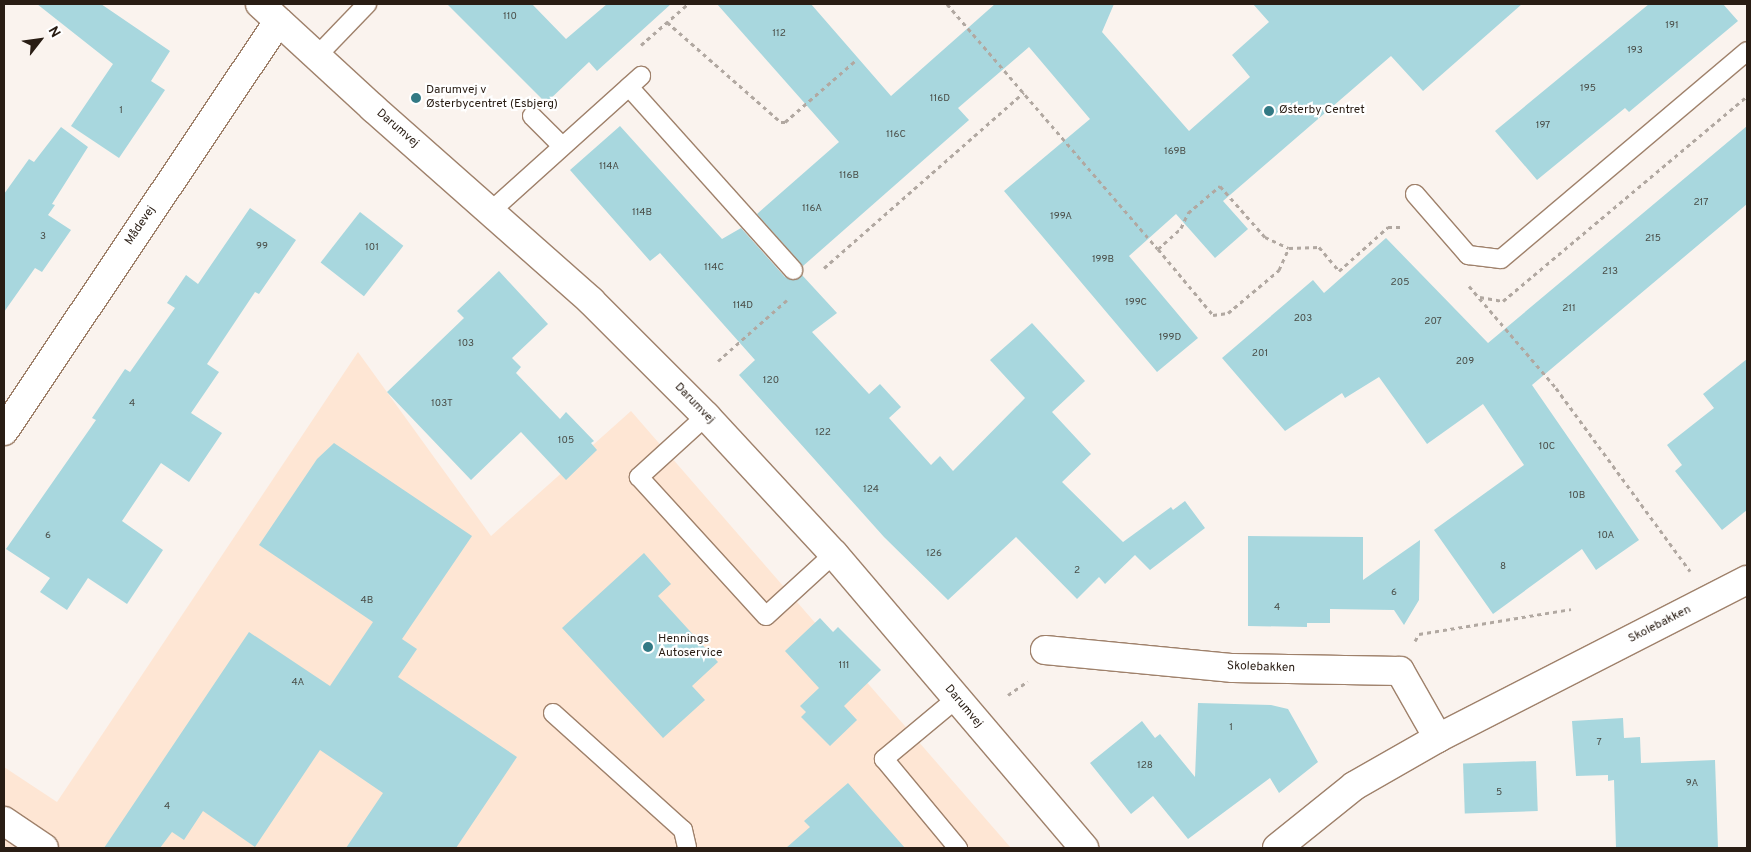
<!DOCTYPE html>
<html>
<head>
<meta charset="utf-8">
<style>
  body { margin:0 }
  #map { position:relative; width:1751px; height:852px; overflow:hidden; background:#faf3ee; font-family:Overpass,sans-serif }
  div>[style] { position:absolute }
  .built>* { inset:0; background:#fee6d4 }
  .building>* { inset:0; background:#a8d7de; transform-origin:0 0 }
  .path>* { height:3px; margin-top:-1.5px; transform-origin:0; background:repeating-linear-gradient(90deg,#b1a8a1 0 4px,transparent 0 8px) }
  .roads { filter:drop-shadow(1px 0 #9f816b) drop-shadow(-1px 0 #9f816b) drop-shadow(0 1px #9f816b) drop-shadow(0 -1px #9f816b) }
  .service>* { height:18px; margin:-9px; padding:0 9px; transform-origin:9px; border-radius:9px; background:#fff }
  .minor>* { height:28px; margin:-14px; padding:0 14px; transform-origin:14px; border-radius:14px; background:#fff }
  .tertiary>* { height:28px; margin:-14px; padding:0 14px; transform-origin:14px; border-radius:14px; background:#fff }
  .dots>* { width:14px; height:14px; translate:-50% -50%; box-sizing:border-box; border:2px solid #fff; border-radius:50% }
  span { translate:-50% -50%; white-space:nowrap; text-align:center; line-height:1.15; -webkit-text-stroke:4.5px #fff; paint-order:stroke }
  .number-label { font-size:10px; color:#494c46 }
  .number-label span { -webkit-text-stroke-width:0 }
  .poi-label { font-size:12px; color:#291d14 }
  .left { translate:0 -50%; text-align:left }
  .street-label { font-size:12px; color:#291d14 }
  .frame { position:absolute; inset:0; border:5px solid #291d14; pointer-events:none }
  .north { position:absolute; left:15px; top:15px; width:50px; height:50px; -webkit-text-stroke:4px #fff; paint-order:stroke; rotate:60deg; font-size:14px; font-weight:700; line-height:20px; text-align:center; color:#291d14 }
  .north::after { content:''; display:block; margin:auto; width:18px; height:22px; background:#291d14; clip-path:polygon(50% 0,100% 100%,50% 72%,0 100%) }
</style>
</head>
<body>
<div id="map">
  <div class="built">
    <i style="clip-path:polygon(358px 352px,491px 536px,631px 411px,1011px 848px,4px 848px,4px 767px,57px 802px)"></i>
  </div>
  <div class="building">
    <i style="clip-path:polygon(37px 4px,101px 4px,170px 51px,151px 81px,165px 90px,119px 158px,71px 126px,113px 64px)"></i>
    <i style="clip-path:polygon(447px 4px,532px 4px,566px 39px,607px 4px,671px 4px,597px 71px,589px 62px,546px 103px)"></i>
    <i style="clip-path:polygon(717px 4px,811px 4px,891px 96px,995px 4px,1114px 4px,1102px 32px,1189px 131px,1250px 77px,1232px 55px,1269px 22px,1253px 4px,1522px 4px,1423px 91px,1391px 56px,1223px 201px,1248px 229px,1215px 258px,1176px 214px,1129px 256px,1198px 338px,1157px 372px,1004px 191px,1090px 119px,1029px 47px,958px 108px,969px 120px,803px 266px,757px 214px,839px 142px)"></i>
    <i style="clip-path:polygon(1649px 4px,1723px 4px,1738px 21px,1629px 112px,1625px 108px,1537px 180px,1495px 131px)"></i>
    <i style="clip-path:polygon(620px 126px,722px 239px,741px 228px,785px 277px,795px 280px,802px 275px,837px 313px,812px 332px,869px 394px,880px 384px,901px 407px,889px 418px,931px 465px,940px 456px,953px 471px,1025px 398px,990px 360px,1032px 323px,1085px 381px,1052px 412px,1091px 454px,1062px 482px,1123px 542px,1171px 507px,1173px 510px,1185px 501px,1205px 528px,1150px 570px,1135px 555px,1105px 584px,1099px 577px,1077px 599px,1016px 537px,948px 600px,884px 537px,739px 375px,755px 360px,660px 253px,650px 261px,570px 170px)"></i>
    <i style="clip-path:polygon(1747px 126px,1747px 204px,1532px 385px,1639px 540px,1596px 570px,1582px 549px,1493px 614px,1434px 530px,1524px 465px,1483px 404px,1427px 444px,1379px 377px,1345px 398px,1342px 393px,1285px 431px,1222px 358px,1313px 280px,1324px 293px,1386px 238px,1488px 343px)"></i>
    <i style="clip-path:polygon(61px 127px,88px 147px,52px 204px,55px 205px,48px 215px,71px 230px,42px 272px,35px 268px,4px 312px,4px 194px,29px 159px,34px 162px)"></i>
    <i style="clip-path:polygon(250px 208px,296px 240px,259px 294px,255px 292px,207px 364px,219px 372px,191px 413px,222px 433px,189px 482px,161px 463px,122px 521px,163px 550px,127px 604px,88px 578px,67px 610px,40px 592px,50px 578px,6px 549px,96px 420px,92px 418px,125px 369px,130px 372px,175px 308px,167px 303px,186px 275px,198px 284px)"></i>
    <i style="left:360px;top:212px;width:55px;height:64px;rotate:38deg"></i>
    <i style="clip-path:polygon(499px 271px,548px 324px,512px 358px,521px 367px,516px 373px,560px 419px,566px 412px,594px 441px,591px 443px,597px 450px,566px 480px,521px 432px,471px 480px,387px 392px,464px 318px,457px 311px)"></i>
    <i style="clip-path:polygon(1747px 359px,1747px 510px,1722px 530px,1675px 471px,1682px 465px,1667px 445px,1714px 408px,1703px 394px)"></i>
    <i style="clip-path:polygon(334px 443px,472px 536px,402px 639px,417px 649px,398px 677px,517px 757px,456px 848px,346px 848px,383px 793px,320px 750px,255px 847px,203px 811px,184px 840px,172px 832px,160px 848px,104px 848px,249px 632px,330px 686px,373px 622px,259px 545px,317px 459px)"></i>
    <i style="clip-path:polygon(1248px 536px,1363px 537px,1363px 580px,1420px 540px,1419px 600px,1404px 625px,1394px 610px,1330px 609px,1330px 623px,1307px 623px,1307px 627px,1248px 626px)"></i>
    <i style="clip-path:polygon(644px 553px,671px 584px,658px 596px,718px 662px,692px 686px,705px 700px,663px 738px,562px 628px)"></i>
    <i style="clip-path:polygon(820px 618px,833px 632px,838px 627px,881px 670px,844px 706px,857px 720px,830px 746px,801px 717px,806px 712px,800px 706px,819px 688px,785px 651px)"></i>
    <i style="clip-path:polygon(1198px 703px,1271px 705px,1288px 709px,1318px 762px,1279px 793px,1270px 778px,1188px 839px,1153px 796px,1131px 814px,1090px 763px,1142px 721px,1155px 738px,1160px 734px,1195px 777px)"></i>
    <i style="clip-path:polygon(1623px 718px,1624px 738px,1640px 737px,1641px 763px,1715px 760px,1718px 848px,1616px 848px,1614px 780px,1608px 781px,1608px 775px,1576px 776px,1572px 721px)"></i>
    <i style="left:1536px;top:761px;width:50px;height:73px;rotate:88deg"></i>
    <i style="clip-path:polygon(848px 783px,905px 848px,786px 848px,810px 827px,804px 821px)"></i>
  </div>
  <div class="path">
    <i style="left:947px;top:4px;width:323px;rotate:49.3deg"></i>
    <i style="left:1158px;top:249px;width:31px;rotate:-42deg"></i>
    <i style="left:1181px;top:228px;width:17px;rotate:-65deg"></i>
    <i style="left:1188px;top:213px;width:42px;rotate:-40.2deg"></i>
    <i style="left:1220px;top:186px;width:68px;rotate:48.6deg"></i>
    <i style="left:1265px;top:237px;width:26px;rotate:25deg"></i>
    <i style="left:1289px;top:248px;width:30px;rotate:-2deg"></i>
    <i style="left:1319px;top:247px;width:31px;rotate:50deg"></i>
    <i style="left:1339px;top:271px;width:66px;rotate:-41.9deg"></i>
    <i style="left:1388px;top:227px;width:15px"></i>
    <i style="left:667px;top:22px;width:152px;rotate:41.3deg"></i>
    <i style="left:781px;top:122px;width:4px"></i>
    <i style="left:785px;top:122px;width:93px;rotate:-41.1deg"></i>
    <i style="left:641px;top:45px;width:62px;rotate:-41.1deg"></i>
    <i style="left:1158px;top:249px;width:86px;rotate:50.2deg"></i>
    <i style="left:1213px;top:315px;width:15px;rotate:-8deg"></i>
    <i style="left:1228px;top:313px;width:67px;rotate:-40.1deg"></i>
    <i style="left:1279px;top:270px;width:24px;rotate:-66deg"></i>
    <i style="left:824px;top:268px;width:266px;rotate:-41.3deg"></i>
    <i style="left:1469px;top:286px;width:134px;rotate:49.5deg"></i>
    <i style="left:1556px;top:388px;width:227px;rotate:53.8deg"></i>
    <i style="left:1480px;top:297px;width:23px;rotate:10deg"></i>
    <i style="left:1503px;top:301px;width:319px;rotate:-40deg"></i>
    <i style="left:718px;top:361px;width:92px;rotate:-41.5deg"></i>
    <i style="left:1415px;top:641px;width:8px;rotate:-60deg"></i>
    <i style="left:1419px;top:634px;width:154px;rotate:-9.3deg"></i>
    <i style="left:1008px;top:695px;width:24px;rotate:-35deg"></i>
  </div>
  <div class="roads">
    <div class="service">
      <i style="left:316px;top:57px;width:74px;rotate:-46.1deg"></i>
      <i style="left:629px;top:87px;width:246px;rotate:48.1deg"></i>
      <i style="left:532px;top:116px;width:42px;rotate:45deg"></i>
      <i style="left:1415px;top:194px;width:81px;rotate:49deg"></i>
      <i style="left:1468px;top:255px;width:33px;rotate:7deg"></i>
      <i style="left:1501px;top:259px;width:322px;rotate:-40.2deg"></i>
      <i style="left:491px;top:211px;width:202px;rotate:-42deg"></i>
      <i style="left:706px;top:416px;width:91px;rotate:137.7deg"></i>
      <i style="left:639px;top:477px;width:188px;rotate:47.6deg"></i>
      <i style="left:766px;top:616px;width:92px;rotate:-42.4deg"></i>
      <i style="left:956px;top:699px;width:94px;rotate:140.2deg"></i>
      <i style="left:884px;top:759px;width:116px;rotate:50.3deg"></i>
      <i style="left:553px;top:713px;width:175px;rotate:42deg"></i>
      <i style="left:683px;top:830px;width:18px;rotate:77deg"></i>
    </div>
    <div class="minor">
      <i style="left:4px;top:431px;width:493px;rotate:-56.2deg"></i>
      <i style="left:1045px;top:650px;width:189px;rotate:5.5deg"></i>
      <i style="left:1233px;top:668px;width:167px;rotate:1deg"></i>
      <i style="left:1400px;top:671px;width:77px;rotate:60.4deg"></i>
      <i style="left:4px;top:821px;width:48px;rotate:34deg"></i>
    </div>
    <div class="tertiary">
      <i style="left:260px;top:4px;width:154px;rotate:42.6deg"></i>
      <i style="left:373px;top:108px;width:291px;rotate:41.5deg"></i>
      <i style="left:591px;top:301px;width:163px;rotate:45deg"></i>
      <i style="left:706px;top:416px;width:188px;rotate:47.2deg"></i>
      <i style="left:834px;top:554px;width:386px;rotate:49.6deg"></i>
      <i style="left:1277px;top:848px;width:99px;rotate:-38.8deg"></i>
      <i style="left:1354px;top:786px;width:97px;rotate:-29.7deg"></i>
      <i style="left:1438px;top:738px;width:347px;rotate:-27.1deg"></i>
    </div>
  </div>
  <div class="dots">
    <i style="left:416px;top:98px;background:#327984"></i>
    <i style="left:1269px;top:111px;background:#327984"></i>
    <i style="left:648px;top:647px;background:#327984"></i>
  </div>
  <div class="number-label">
    <span style="left:510px;top:17px">110</span>
    <span style="left:1672px;top:26px">191</span>
    <span style="left:779px;top:34px">112</span>
    <span style="left:1635px;top:51px">193</span>
    <span style="left:1588px;top:89px">195</span>
    <span style="left:940px;top:99px">116D</span>
    <span style="left:121px;top:111px">1</span>
    <span style="left:1543px;top:126px">197</span>
    <span style="left:896px;top:135px">116C</span>
    <span style="left:1175px;top:152px">169B</span>
    <span style="left:609px;top:167px">114A</span>
    <span style="left:849px;top:176px">116B</span>
    <span style="left:1701px;top:203px">217</span>
    <span style="left:812px;top:209px">116A</span>
    <span style="left:642px;top:213px">114B</span>
    <span style="left:1061px;top:217px">199A</span>
    <span style="left:43px;top:237px">3</span>
    <span style="left:1653px;top:239px">215</span>
    <span style="left:262px;top:247px">99</span>
    <span style="left:372px;top:248px">101</span>
    <span style="left:1103px;top:260px">199B</span>
    <span style="left:714px;top:268px">114C</span>
    <span style="left:1610px;top:272px">213</span>
    <span style="left:1400px;top:283px">205</span>
    <span style="left:1136px;top:303px">199C</span>
    <span style="left:743px;top:306px">114D</span>
    <span style="left:1569px;top:309px">211</span>
    <span style="left:1303px;top:319px">203</span>
    <span style="left:1433px;top:322px">207</span>
    <span style="left:1170px;top:338px">199D</span>
    <span style="left:466px;top:344px">103</span>
    <span style="left:1260px;top:354px">201</span>
    <span style="left:1465px;top:362px">209</span>
    <span style="left:771px;top:381px">120</span>
    <span style="left:132px;top:404px">4</span>
    <span style="left:442px;top:404px">103T</span>
    <span style="left:823px;top:433px">122</span>
    <span style="left:566px;top:441px">105</span>
    <span style="left:1547px;top:447px">10C</span>
    <span style="left:871px;top:490px">124</span>
    <span style="left:1577px;top:496px">10B</span>
    <span style="left:48px;top:536px">6</span>
    <span style="left:1606px;top:536px">10A</span>
    <span style="left:934px;top:554px">126</span>
    <span style="left:1503px;top:567px">8</span>
    <span style="left:1077px;top:571px">2</span>
    <span style="left:1394px;top:593px">6</span>
    <span style="left:367px;top:601px">4B</span>
    <span style="left:1277px;top:608px">4</span>
    <span style="left:844px;top:666px">111</span>
    <span style="left:298px;top:683px">4A</span>
    <span style="left:1231px;top:728px">1</span>
    <span style="left:1599px;top:743px">7</span>
    <span style="left:1145px;top:766px">128</span>
    <span style="left:1692px;top:784px">9A</span>
    <span style="left:1499px;top:793px">5</span>
    <span style="left:167px;top:807px">4</span>
  </div>
  <div class="poi-label">
    <span class="left" style="left:426px;top:98px">Darumvej v<br>Østerbycentret (Esbjerg)</span>
    <span class="left" style="left:1279px;top:111px">Østerby Centret</span>
    <span class="left" style="left:658px;top:647px">Hennings<br>Autoservice</span>
  </div>
  <div class="street-label">
    <span style="left:397px;top:129px;rotate:41deg">Darumvej</span>
    <span style="left:141px;top:226px;rotate:-56deg">Mådevej</span>
    <span style="left:694px;top:404px;rotate:46deg">Darumvej</span>
    <span style="left:1660px;top:625px;rotate:-27deg">Skolebakken</span>
    <span style="left:1261px;top:668px;rotate:2deg">Skolebakken</span>
    <span style="left:963px;top:707px;rotate:50deg">Darumvej</span>
  </div>
  <div class="frame"></div>
  <div class="north">N</div>
</div>
</body>
</html>
